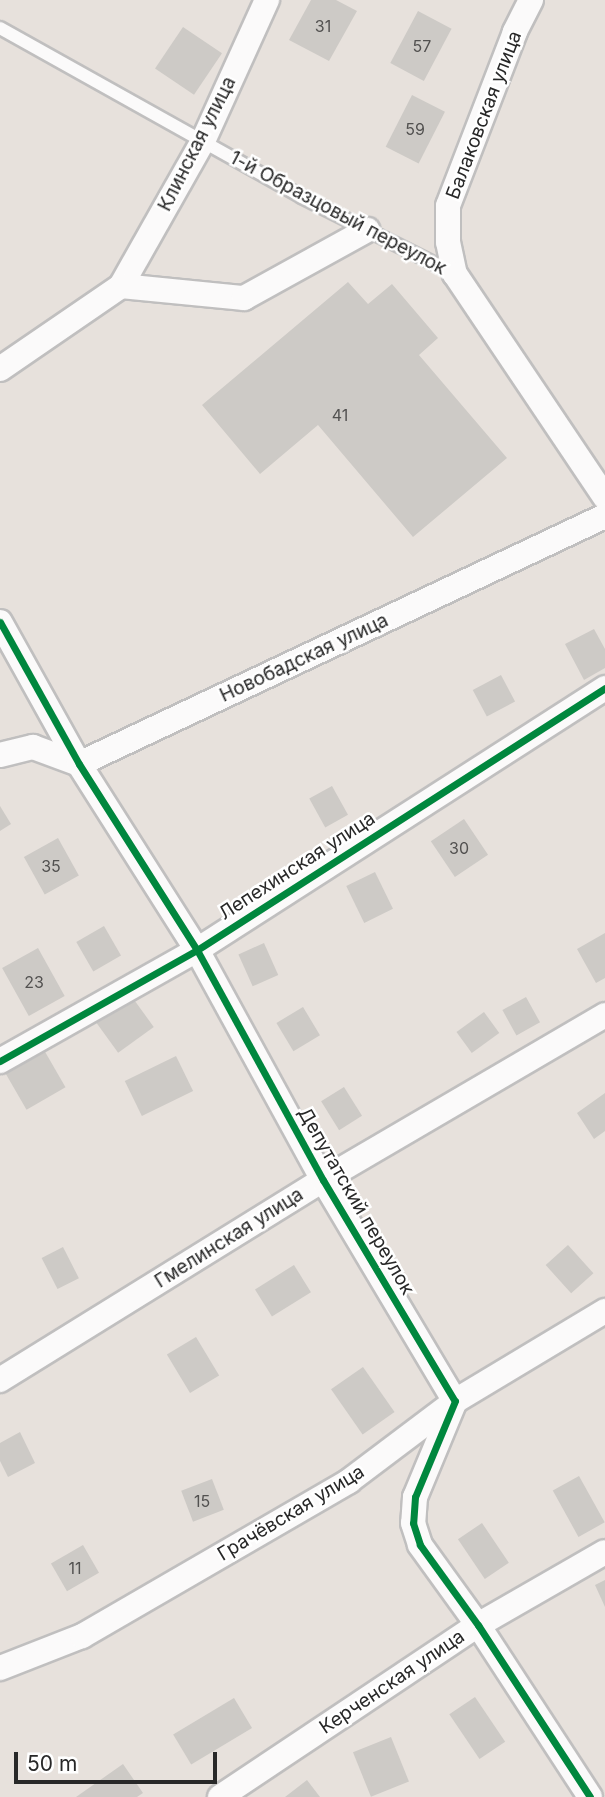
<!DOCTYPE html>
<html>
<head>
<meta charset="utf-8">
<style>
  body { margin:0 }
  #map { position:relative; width:605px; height:1797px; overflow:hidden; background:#e7e1dc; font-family:Inter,sans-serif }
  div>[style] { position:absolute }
  .building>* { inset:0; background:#cdcac6; transform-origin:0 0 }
  .roads { filter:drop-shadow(2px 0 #c0bfbf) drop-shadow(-2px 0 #c0bfbf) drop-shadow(0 2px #c0bfbf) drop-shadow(0 -2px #c0bfbf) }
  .lane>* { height:12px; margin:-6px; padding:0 6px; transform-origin:6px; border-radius:6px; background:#fbfafa }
  .street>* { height:24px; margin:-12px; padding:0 12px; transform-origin:12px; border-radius:12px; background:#fbfafa }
  .cycleway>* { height:7px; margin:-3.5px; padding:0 3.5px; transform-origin:3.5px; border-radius:3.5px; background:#00873e }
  span { translate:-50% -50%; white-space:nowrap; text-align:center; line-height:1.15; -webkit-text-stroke:5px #fff; paint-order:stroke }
  .number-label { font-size:16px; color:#525150 }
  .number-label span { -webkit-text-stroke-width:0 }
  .street-label { font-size:19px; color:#282828 }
  .scale { position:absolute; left:14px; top:1752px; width:203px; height:32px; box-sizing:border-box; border:4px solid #282828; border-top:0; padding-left:9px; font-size:21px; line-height:24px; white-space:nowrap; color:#282828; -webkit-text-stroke:5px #fff; paint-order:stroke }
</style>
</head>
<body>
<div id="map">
  <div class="building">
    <i style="clip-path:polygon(311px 0,336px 0,357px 11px,329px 61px,289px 40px)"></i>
    <i style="left:418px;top:11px;width:38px;height:59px;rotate:28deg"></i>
    <i style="left:183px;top:27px;width:47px;height:50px;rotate:34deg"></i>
    <i style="left:412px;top:95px;width:37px;height:58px;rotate:27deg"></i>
    <i style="clip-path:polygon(348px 282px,368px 304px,392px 284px,438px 338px,419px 355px,507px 458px,413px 537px,318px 425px,260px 474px,202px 405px)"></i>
    <i style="clip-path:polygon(594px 629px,605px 649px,605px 668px,584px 680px,565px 644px)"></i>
    <i style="left:501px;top:675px;width:30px;height:32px;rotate:62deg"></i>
    <i style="left:332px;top:786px;width:33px;height:26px;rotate:61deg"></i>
    <i style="clip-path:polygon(0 806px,11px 824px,0 831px)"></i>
    <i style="left:464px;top:819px;width:43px;height:40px;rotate:56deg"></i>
    <i style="left:58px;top:838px;width:43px;height:39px;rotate:61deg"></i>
    <i style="left:375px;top:872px;width:41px;height:32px;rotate:64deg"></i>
    <i style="left:104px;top:926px;width:34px;height:32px;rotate:60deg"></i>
    <i style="clip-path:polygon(605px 933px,605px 978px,596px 983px,577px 949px)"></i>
    <i style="left:264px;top:943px;width:35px;height:28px;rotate:66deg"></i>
    <i style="left:38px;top:948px;width:55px;height:41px;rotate:61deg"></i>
    <i style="left:132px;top:997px;width:37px;height:44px;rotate:54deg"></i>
    <i style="left:526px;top:997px;width:29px;height:27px;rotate:61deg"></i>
    <i style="left:303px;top:1007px;width:33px;height:31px;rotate:59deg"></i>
    <i style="left:484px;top:1012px;width:26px;height:34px;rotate:54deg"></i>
    <i style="left:44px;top:1050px;width:43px;height:45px;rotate:60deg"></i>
    <i style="left:176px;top:1056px;width:39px;height:57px;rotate:64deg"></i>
    <i style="left:344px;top:1087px;width:34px;height:27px;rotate:58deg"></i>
    <i style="clip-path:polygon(605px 1093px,605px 1131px,594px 1139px,577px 1113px)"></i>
    <i style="left:568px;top:1245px;width:38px;height:30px;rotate:48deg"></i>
    <i style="left:63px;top:1247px;width:35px;height:24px;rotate:63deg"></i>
    <i style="left:294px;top:1265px;width:32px;height:46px;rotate:58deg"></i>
    <i style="left:196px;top:1337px;width:45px;height:34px;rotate:59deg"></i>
    <i style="left:363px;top:1367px;width:55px;height:39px;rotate:55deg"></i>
    <i style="clip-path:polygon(20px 1432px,35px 1463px,8px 1477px,0 1461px,0 1443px)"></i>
    <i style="left:579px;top:1476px;width:53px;height:30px;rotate:61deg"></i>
    <i style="left:212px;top:1479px;width:33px;height:33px;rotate:69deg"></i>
    <i style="left:482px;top:1523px;width:48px;height:29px;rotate:56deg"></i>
    <i style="left:83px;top:1545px;width:32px;height:37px;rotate:60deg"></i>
    <i style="clip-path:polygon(605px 1580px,605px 1607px,595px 1585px)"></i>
    <i style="left:475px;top:1697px;width:54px;height:31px;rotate:56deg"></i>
    <i style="left:234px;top:1698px;width:35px;height:71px;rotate:59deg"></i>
    <i style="left:391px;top:1737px;width:48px;height:41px;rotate:68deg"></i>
    <i style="clip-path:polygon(123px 1764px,143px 1793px,137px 1797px,76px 1797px)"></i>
    <i style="clip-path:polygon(307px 1780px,320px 1797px,285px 1797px)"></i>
  </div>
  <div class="roads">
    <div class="lane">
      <i style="left:0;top:28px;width:346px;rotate:29.2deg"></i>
      <i style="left:302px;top:197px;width:171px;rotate:26.7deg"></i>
    </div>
    <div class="street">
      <i style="left:531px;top:0;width:36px;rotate:117deg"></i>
      <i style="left:515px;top:32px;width:186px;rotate:111.1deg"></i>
      <i style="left:448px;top:206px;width:36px;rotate:90deg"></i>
      <i style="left:448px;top:242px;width:33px;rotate:78deg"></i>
      <i style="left:455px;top:274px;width:269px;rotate:56.1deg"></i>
      <i style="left:121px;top:286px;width:167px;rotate:-60.5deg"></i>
      <i style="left:203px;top:141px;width:155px;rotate:-65.6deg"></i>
      <i style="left:0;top:369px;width:147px;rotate:-34.4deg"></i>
      <i style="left:121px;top:286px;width:124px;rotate:5.6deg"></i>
      <i style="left:244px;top:298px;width:141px;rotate:-28.9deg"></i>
      <i style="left:0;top:622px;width:162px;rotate:60.9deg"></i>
      <i style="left:79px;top:764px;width:220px;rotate:57.6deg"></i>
      <i style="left:197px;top:950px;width:262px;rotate:61.3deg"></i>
      <i style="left:323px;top:1180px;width:257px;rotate:59.2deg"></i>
      <i style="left:455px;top:1401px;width:104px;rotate:112.6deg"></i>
      <i style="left:415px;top:1497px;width:26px;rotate:94deg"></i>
      <i style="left:413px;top:1523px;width:23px;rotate:72deg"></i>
      <i style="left:420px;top:1545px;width:99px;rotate:54.1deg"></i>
      <i style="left:478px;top:1625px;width:205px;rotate:56.9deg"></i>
      <i style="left:0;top:755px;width:34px;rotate:-14deg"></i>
      <i style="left:33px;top:747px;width:49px;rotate:20.3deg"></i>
      <i style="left:79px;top:764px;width:582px;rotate:-25.24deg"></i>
      <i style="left:0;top:1061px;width:226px;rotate:-29.4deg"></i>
      <i style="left:197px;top:950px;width:485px;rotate:-32.7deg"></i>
      <i style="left:0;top:1380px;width:380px;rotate:-31.8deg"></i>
      <i style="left:323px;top:1180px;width:327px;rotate:-30.3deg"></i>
      <i style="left:0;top:1668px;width:88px;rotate:-21.3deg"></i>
      <i style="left:82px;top:1636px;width:309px;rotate:-30.1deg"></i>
      <i style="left:349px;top:1481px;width:133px;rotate:-37deg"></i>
      <i style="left:455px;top:1401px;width:175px;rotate:-31deg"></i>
      <i style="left:220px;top:1797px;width:310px;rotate:-33.7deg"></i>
      <i style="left:478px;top:1625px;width:146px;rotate:-29.9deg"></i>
    </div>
  </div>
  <div class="cycleway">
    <i style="left:0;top:622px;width:162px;rotate:60.9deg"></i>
    <i style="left:79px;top:764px;width:220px;rotate:57.6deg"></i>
    <i style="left:197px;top:950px;width:262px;rotate:61.3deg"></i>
    <i style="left:323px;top:1180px;width:257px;rotate:59.2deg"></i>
    <i style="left:455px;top:1401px;width:104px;rotate:112.6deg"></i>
    <i style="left:415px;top:1497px;width:26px;rotate:94deg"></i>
    <i style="left:413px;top:1523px;width:23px;rotate:72deg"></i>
    <i style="left:420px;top:1545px;width:99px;rotate:54.1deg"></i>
    <i style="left:478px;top:1625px;width:205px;rotate:56.9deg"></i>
    <i style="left:0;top:1061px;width:226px;rotate:-29.4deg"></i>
    <i style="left:197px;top:950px;width:485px;rotate:-32.7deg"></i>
  </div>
  <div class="number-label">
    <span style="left:323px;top:26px">31</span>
    <span style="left:422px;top:46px">57</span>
    <span style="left:415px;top:129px">59</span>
    <span style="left:340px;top:415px">41</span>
    <span style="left:459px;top:848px">30</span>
    <span style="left:51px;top:866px">35</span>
    <span style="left:34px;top:982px">23</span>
    <span style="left:202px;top:1501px">15</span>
    <span style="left:75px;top:1568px">11</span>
  </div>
  <div class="street-label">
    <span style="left:484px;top:115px;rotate:-69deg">Балаковская улица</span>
    <span style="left:197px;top:144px;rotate:-63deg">Клинская улица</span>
    <span style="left:338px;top:213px;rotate:28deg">1-й Образцовый переулок</span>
    <span style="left:304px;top:658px;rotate:-25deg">Новобадская улица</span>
    <span style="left:297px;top:866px;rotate:-33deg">Лепехинская улица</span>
    <span style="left:356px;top:1201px;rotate:60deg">Депутатский переулок</span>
    <span style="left:229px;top:1238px;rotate:-32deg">Гмелинская улица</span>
    <span style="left:291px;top:1513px;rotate:-31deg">Грачёвская улица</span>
    <span style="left:392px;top:1682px;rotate:-34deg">Керченская улица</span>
  </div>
  <div class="scale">50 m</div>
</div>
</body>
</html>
